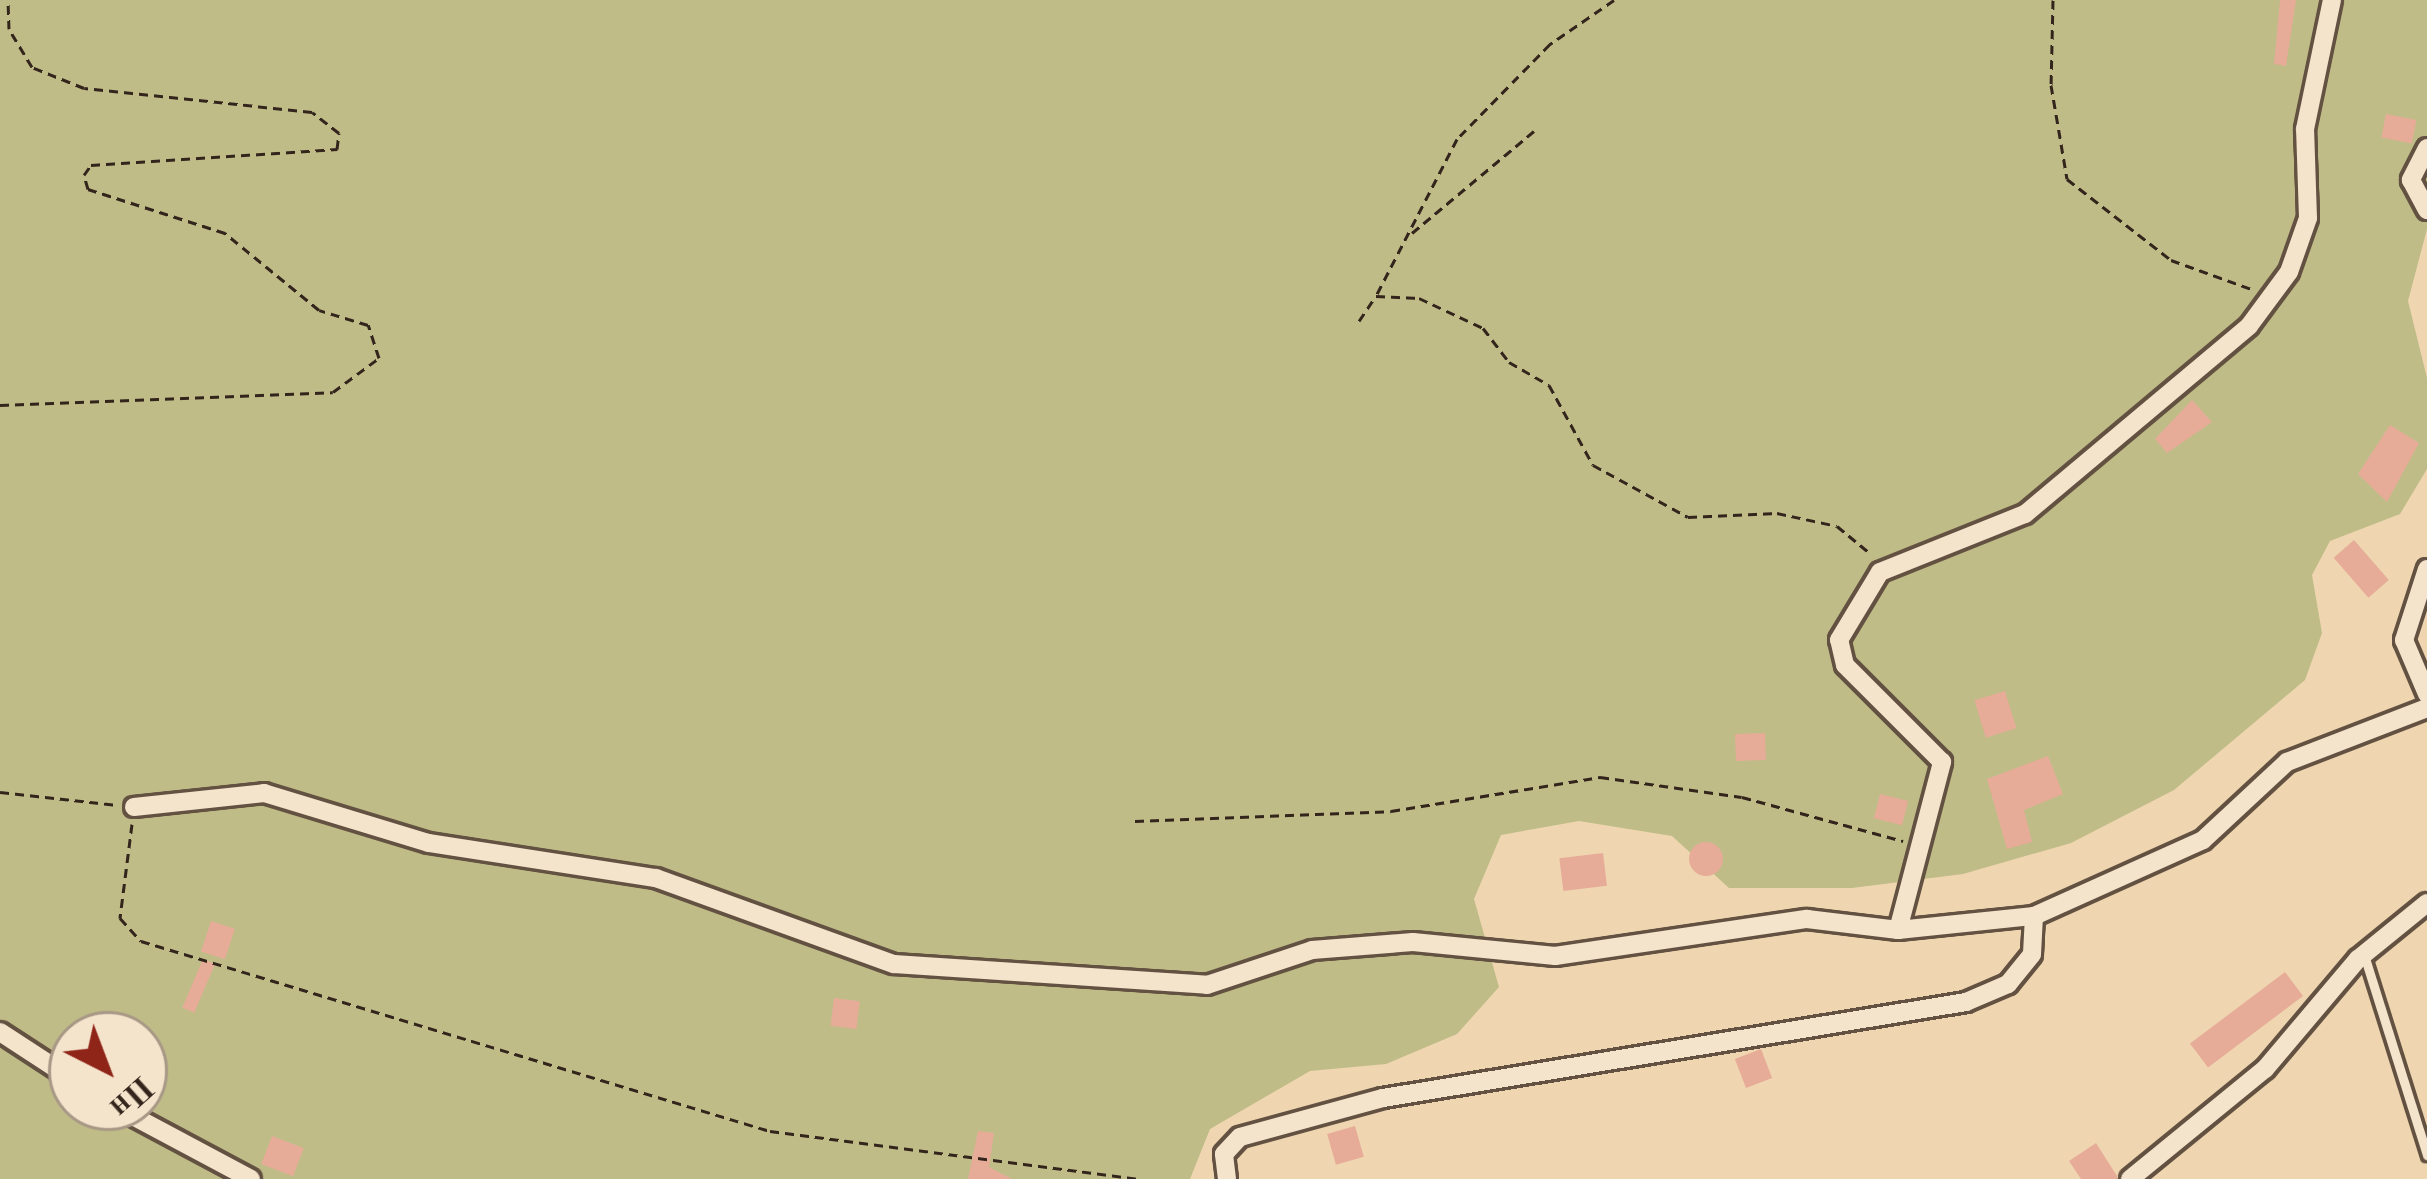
<!DOCTYPE html>
<html>
<head>
<meta charset="utf-8">
<style>
  body { margin:0 }
  #map { position:relative; width:2427px; height:1179px; overflow:hidden; background:#efd6b0; font-family:"Old Standard TT",serif }
  div>[style] { position:absolute }
  .green>* { inset:0; background:#bfbc87 }
  .building>* { inset:0; background:#e7ac98; transform-origin:0 0 }
  .round { border-radius:50% }
  .path>* { height:3px; margin-top:-1.5px; transform-origin:0; background:repeating-linear-gradient(90deg,#34251c 0 9px,transparent 0 15px) }
  .roads { filter:drop-shadow(3px 0 #635141) drop-shadow(-3px 0 #635141) drop-shadow(0 3px #635141) drop-shadow(0 -3px #635141) }
  .service>* { height:9px; margin:-4.5px; padding:0 4.5px; transform-origin:4.5px; border-radius:4.5px; background:#f5e4cc }
  .minor>* { height:18px; margin:-9px; padding:0 9px; transform-origin:9px; border-radius:9px; background:#f5e4cc }
  span { translate:-50% -50%; white-space:nowrap; text-align:center; line-height:1.15; -webkit-text-stroke:12px #f5e4cc; paint-order:stroke }
  .north { position:absolute; left:48px; top:1011px; width:120px; height:120px; box-sizing:border-box; background:#f5e4cc; border:3px solid #a89886; border-radius:50%; rotate:138deg; font-size:33px; font-weight:700; line-height:48px; text-align:center; color:#34251c }
  .north::after { content:''; display:block; margin:auto; width:42px; height:54px; background:#8f2418; clip-path:polygon(50% 0,100% 100%,50% 72%,0 100%) }
</style>
</head>
<body>
<div id="map">
  <div class="green">
    <i style="clip-path:polygon(evenodd,0 0,2427px 0,2427px 229px,2408px 301px,2427px 378px,2427px 469px,2400px 514px,2330px 541px,2312px 575px,2322px 633px,2305px 680px,2174px 790px,2071px 843px,1963px 874px,1852px 888px,1729px 888px,1672px 836px,1579px 821px,1501px 835px,1474px 899px,1499px 987px,1457px 1034px,1386px 1064px,1310px 1071px,1210px 1129px,1190px 1179px,0 1179px,0 0,72px 1035px,144px 1035px,144px 1107px,72px 1107px,72px 1035px)"></i>
  </div>
  <div class="building">
    <i style="clip-path:polygon(2280px 0,2296px 0,2286px 66px,2274px 64px)"></i>
    <i style="left:2386px;top:114px;width:31px;height:24px;rotate:11deg"></i>
    <i style="clip-path:polygon(2192px 400px,2212px 422px,2167px 453px,2155px 439px)"></i>
    <i style="clip-path:polygon(2390px 425px,2419px 443px,2387px 502px,2358px 474px)"></i>
    <i style="left:2354px;top:540px;width:53px;height:27px;rotate:49deg"></i>
    <i style="left:2005px;top:691px;width:39px;height:32px;rotate:73deg"></i>
    <i style="left:1765px;top:733px;width:27px;height:30px;rotate:88deg"></i>
    <i style="clip-path:polygon(2048px 756px,2063px 794px,2024px 810px,2032px 842px,2007px 849px,1987px 779px)"></i>
    <i style="left:1880px;top:794px;width:29px;height:25px;rotate:14deg"></i>
    <i class="round" style="left:1689px;top:842px;width:34px;height:34px"></i>
    <i style="left:1603px;top:853px;width:33px;height:44px;rotate:83deg"></i>
    <i style="left:211px;top:921px;width:25px;height:32px;rotate:18deg"></i>
    <i style="left:203px;top:959px;width:13px;height:53px;rotate:23deg"></i>
    <i style="left:2285px;top:972px;width:30px;height:119px;rotate:53deg"></i>
    <i style="left:834px;top:998px;width:26px;height:28px;rotate:7deg"></i>
    <i style="left:1761px;top:1049px;width:31px;height:28px;rotate:69deg"></i>
    <i style="left:1355px;top:1126px;width:32px;height:29px;rotate:74deg"></i>
    <i style="clip-path:polygon(978px 1131px,994px 1133px,989px 1167px,1012px 1179px,968px 1179px)"></i>
    <i style="left:272px;top:1136px;width:34px;height:30px;rotate:21deg"></i>
    <i style="clip-path:polygon(2096px 1143px,2117px 1176px,2117px 1179px,2081px 1179px,2069px 1161px)"></i>
  </div>
  <div class="path">
    <i style="left:1614px;top:0;width:78px;rotate:145.5deg"></i>
    <i style="left:1550px;top:44px;width:133px;rotate:134.4deg"></i>
    <i style="left:1457px;top:139px;width:177px;rotate:117.3deg"></i>
    <i style="left:1376px;top:296px;width:43px;rotate:2.7deg"></i>
    <i style="left:1419px;top:298px;width:71px;rotate:25.1deg"></i>
    <i style="left:1483px;top:328px;width:43px;rotate:52.6deg"></i>
    <i style="left:1509px;top:362px;width:46px;rotate:29.9deg"></i>
    <i style="left:1549px;top:385px;width:91px;rotate:61.2deg"></i>
    <i style="left:1593px;top:465px;width:108px;rotate:28.7deg"></i>
    <i style="left:1688px;top:517px;width:89px;rotate:-2.6deg"></i>
    <i style="left:1777px;top:513px;width:61px;rotate:12.2deg"></i>
    <i style="left:1837px;top:526px;width:44px;rotate:39.5deg"></i>
    <i style="left:2053px;top:0;width:85px;rotate:91.3deg"></i>
    <i style="left:2051px;top:85px;width:95px;rotate:80.3deg"></i>
    <i style="left:2067px;top:179px;width:132px;rotate:37.9deg"></i>
    <i style="left:2171px;top:260px;width:88px;rotate:19.9deg"></i>
    <i style="left:1412px;top:233px;width:159px;rotate:-39.9deg"></i>
    <i style="left:1359px;top:321px;width:29px;rotate:-56deg"></i>
    <i style="left:0;top:405px;width:333px;rotate:-2.2deg"></i>
    <i style="left:333px;top:392px;width:57px;rotate:-36.5deg"></i>
    <i style="left:379px;top:358px;width:35px;rotate:-108deg"></i>
    <i style="left:368px;top:325px;width:51px;rotate:-163deg"></i>
    <i style="left:319px;top:310px;width:122px;rotate:-140.7deg"></i>
    <i style="left:225px;top:233px;width:144px;rotate:-162.2deg"></i>
    <i style="left:88px;top:189px;width:15px;rotate:-106deg"></i>
    <i style="left:84px;top:175px;width:12px;rotate:-55deg"></i>
    <i style="left:91px;top:165px;width:247px;rotate:-3.7deg"></i>
    <i style="left:337px;top:149px;width:16px;rotate:-83deg"></i>
    <i style="left:339px;top:133px;width:34px;rotate:-142deg"></i>
    <i style="left:312px;top:112px;width:229px;rotate:-174deg"></i>
    <i style="left:84px;top:88px;width:56px;rotate:-158deg"></i>
    <i style="left:32px;top:67px;width:44px;rotate:-121.2deg"></i>
    <i style="left:9px;top:29px;width:29px;rotate:-92deg"></i>
    <i style="left:0;top:792px;width:118px;rotate:6.3deg"></i>
    <i style="left:1135px;top:821px;width:256px;rotate:-2.2deg"></i>
    <i style="left:1391px;top:811px;width:212px;rotate:-9.2deg"></i>
    <i style="left:1600px;top:777px;width:143px;rotate:8deg"></i>
    <i style="left:1742px;top:797px;width:167px;rotate:15.3deg"></i>
    <i style="left:132px;top:824px;width:95px;rotate:97.3deg"></i>
    <i style="left:120px;top:918px;width:31px;rotate:48deg"></i>
    <i style="left:141px;top:941px;width:657px;rotate:16.81deg"></i>
    <i style="left:770px;top:1131px;width:374px;rotate:7.4deg"></i>
  </div>
  <div class="roads">
    <div class="service">
      <i style="left:2364px;top:955px;width:210px;rotate:72.5deg"></i>
    </div>
    <div class="minor">
      <i style="left:2427px;top:148px;width:36px;rotate:117deg"></i>
      <i style="left:2411px;top:180px;width:34px;rotate:62deg"></i>
      <i style="left:2427px;top:569px;width:75px;rotate:107.9deg"></i>
      <i style="left:2404px;top:640px;width:59px;rotate:66.9deg"></i>
      <i style="left:134px;top:807px;width:131px;rotate:-6.1deg"></i>
      <i style="left:264px;top:793px;width:172px;rotate:16.9deg"></i>
      <i style="left:429px;top:843px;width:230px;rotate:8.8deg"></i>
      <i style="left:656px;top:878px;width:253px;rotate:19.9deg"></i>
      <i style="left:894px;top:964px;width:314px;rotate:3.8deg"></i>
      <i style="left:1207px;top:985px;width:111px;rotate:-18.4deg"></i>
      <i style="left:1312px;top:950px;width:101px;rotate:-4.5deg"></i>
      <i style="left:1413px;top:942px;width:143px;rotate:5.6deg"></i>
      <i style="left:1555px;top:956px;width:255px;rotate:-8.4deg"></i>
      <i style="left:1807px;top:919px;width:92px;rotate:6.9deg"></i>
      <i style="left:1898px;top:930px;width:137px;rotate:-5.9deg"></i>
      <i style="left:2034px;top:916px;width:185px;rotate:-24.2deg"></i>
      <i style="left:2203px;top:840px;width:115px;rotate:-42.9deg"></i>
      <i style="left:2287px;top:762px;width:150px;rotate:-21.1deg"></i>
      <i style="left:1898px;top:930px;width:174px;rotate:-75.3deg"></i>
      <i style="left:1942px;top:762px;width:137px;rotate:-135deg"></i>
      <i style="left:1845px;top:665px;width:26px;rotate:-103deg"></i>
      <i style="left:1839px;top:640px;width:79px;rotate:-58.9deg"></i>
      <i style="left:1880px;top:572px;width:156px;rotate:-21.8deg"></i>
      <i style="left:2025px;top:514px;width:292px;rotate:-40deg"></i>
      <i style="left:2249px;top:326px;width:67px;rotate:-53.5deg"></i>
      <i style="left:2289px;top:272px;width:57px;rotate:-70.6deg"></i>
      <i style="left:2308px;top:218px;width:89px;rotate:-91.9deg"></i>
      <i style="left:2305px;top:129px;width:132px;rotate:-78.2deg"></i>
      <i style="left:0;top:1032px;width:86px;rotate:33.1deg"></i>
      <i style="left:116px;top:1107px;width:153px;rotate:28.1deg"></i>
      <i style="left:1227px;top:1179px;width:25px;rotate:-97deg"></i>
      <i style="left:1224px;top:1154px;width:23px;rotate:-47deg"></i>
      <i style="left:1240px;top:1137px;width:148px;rotate:-15.3deg"></i>
      <i style="left:1383px;top:1098px;width:591px;rotate:-9.35deg"></i>
      <i style="left:1966px;top:1002px;width:46px;rotate:-23.2deg"></i>
      <i style="left:2008px;top:984px;width:38px;rotate:-51deg"></i>
      <i style="left:2032px;top:954px;width:38px;rotate:-87deg"></i>
      <i style="left:2130px;top:1179px;width:174px;rotate:-39.2deg"></i>
      <i style="left:2265px;top:1069px;width:144px;rotate:-49.8deg"></i>
      <i style="left:2358px;top:959px;width:89px;rotate:-39.1deg"></i>
    </div>
  </div>
  <div class="north">Пн</div>
</div>
</body>
</html>
